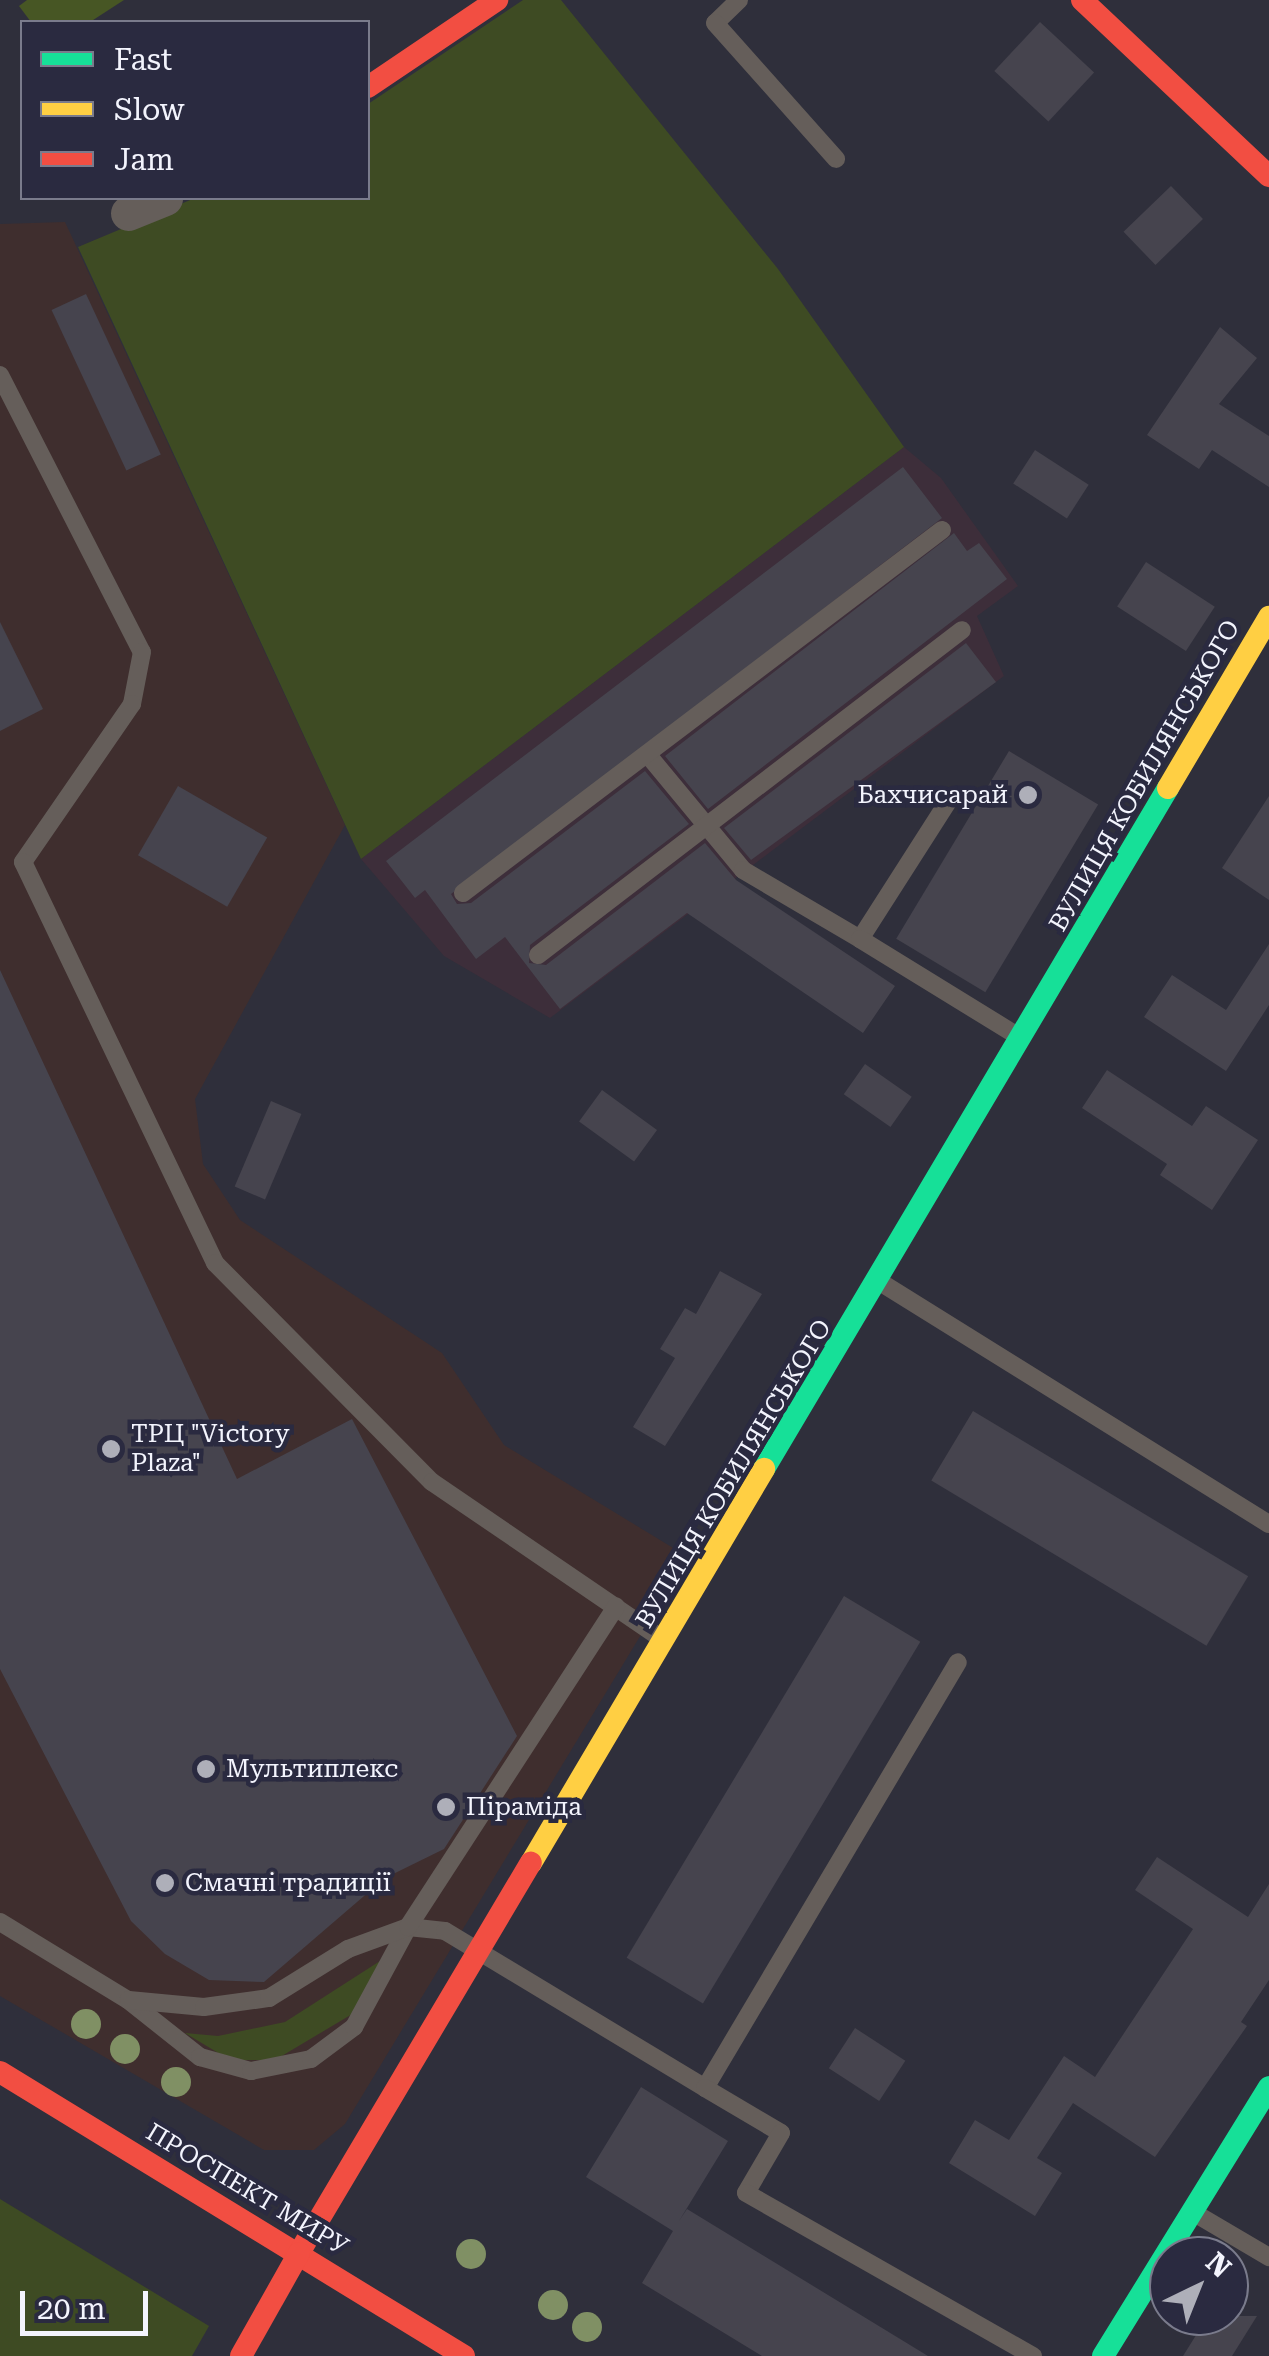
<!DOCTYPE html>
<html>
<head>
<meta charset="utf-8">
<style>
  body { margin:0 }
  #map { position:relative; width:1269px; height:2356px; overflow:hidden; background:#2f2f3b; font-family:"Roboto Serif",serif }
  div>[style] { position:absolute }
  .commercial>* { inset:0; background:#3f2e2e }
  .industrial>* { inset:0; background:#3d2e3a }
  .green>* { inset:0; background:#3e4b23 }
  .forest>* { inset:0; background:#475624 }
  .building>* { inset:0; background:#46444e; transform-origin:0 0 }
  .lane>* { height:18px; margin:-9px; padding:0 9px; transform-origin:9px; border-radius:9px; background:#655e5a }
  .street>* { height:35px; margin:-17.5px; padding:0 17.5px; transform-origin:17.5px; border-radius:17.5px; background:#655e5a }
  .fast>* { height:22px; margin:-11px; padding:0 11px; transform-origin:11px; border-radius:11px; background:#16e098 }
  .slow>* { height:22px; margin:-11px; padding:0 11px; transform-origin:11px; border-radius:11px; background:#ffcf43 }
  .jam>* { height:22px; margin:-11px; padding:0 11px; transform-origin:11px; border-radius:11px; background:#f24e42 }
  .trees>* { width:30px; height:30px; margin:-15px; border-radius:50%; background:#809064 }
  .dots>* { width:28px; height:28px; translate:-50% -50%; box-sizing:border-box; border:5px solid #2a2a40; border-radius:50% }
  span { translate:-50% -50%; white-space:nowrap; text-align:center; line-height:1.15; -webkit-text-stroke:9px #2a2a40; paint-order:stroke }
  .street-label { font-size:25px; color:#f3f4fd }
  .poi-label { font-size:25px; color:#f3f4fd }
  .right { translate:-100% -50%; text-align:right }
  .left { translate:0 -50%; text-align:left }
  .legend { position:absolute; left:20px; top:20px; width:350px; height:180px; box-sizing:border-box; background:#2a2a40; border:2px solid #7a7b8c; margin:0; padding:12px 18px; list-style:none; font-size:30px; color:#f3f4fd }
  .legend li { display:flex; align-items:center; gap:20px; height:50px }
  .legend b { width:50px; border:2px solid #7a7b8c }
  .north { position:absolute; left:1149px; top:2236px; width:100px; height:100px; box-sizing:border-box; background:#2a2a40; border:2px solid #7a7b8c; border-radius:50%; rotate:43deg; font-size:28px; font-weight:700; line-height:40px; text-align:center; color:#f3f4fd }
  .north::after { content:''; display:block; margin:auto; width:35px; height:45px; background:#aeafb9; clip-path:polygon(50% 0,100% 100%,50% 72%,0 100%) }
  .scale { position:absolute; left:20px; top:2291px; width:128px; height:45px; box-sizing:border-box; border:5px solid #f3f4fd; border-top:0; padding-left:12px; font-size:30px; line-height:35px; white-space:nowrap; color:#f3f4fd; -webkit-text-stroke:8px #2a2a40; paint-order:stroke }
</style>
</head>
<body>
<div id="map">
  <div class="commercial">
    <i style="clip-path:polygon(65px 222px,345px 825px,195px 1099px,203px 1164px,240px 1220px,442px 1353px,504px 1445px,688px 1557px,345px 2124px,314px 2150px,264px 2150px,0 1996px,0 224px)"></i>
  </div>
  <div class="industrial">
    <i style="clip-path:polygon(904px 447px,941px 478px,1018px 586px,977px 616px,1004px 676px,550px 1018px,444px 956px,361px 859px)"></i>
  </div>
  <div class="green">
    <i style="clip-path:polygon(523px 0,561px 0,778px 269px,904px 447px,361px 859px,78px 247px,195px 198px,368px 198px,368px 104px)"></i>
    <i style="clip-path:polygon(380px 1961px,354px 2013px,275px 2060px,230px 2060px,185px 2033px,218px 2036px,285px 2022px)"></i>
    <i style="clip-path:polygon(0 2199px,209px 2326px,192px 2356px,0 2356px)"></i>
  </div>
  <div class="forest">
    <i style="clip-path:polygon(27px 0,124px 0,90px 22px,31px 22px,19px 6px)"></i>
  </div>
  <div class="building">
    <i style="left:1040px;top:22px;width:74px;height:67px;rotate:43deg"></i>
    <i style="left:1171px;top:186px;width:46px;height:66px;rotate:46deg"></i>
    <i style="left:86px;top:294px;width:177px;height:38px;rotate:65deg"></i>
    <i style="clip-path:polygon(1220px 327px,1257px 358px,1219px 404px,1269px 436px,1269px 487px,1212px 450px,1199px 469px,1147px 435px)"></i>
    <i style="left:1035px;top:450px;width:64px;height:40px;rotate:33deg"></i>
    <i style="clip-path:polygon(903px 467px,942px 518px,451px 894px,457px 904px,471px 903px,645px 771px,689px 824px,530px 945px,529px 963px,546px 965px,705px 843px,736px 880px,895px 986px,863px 1033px,687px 913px,560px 1009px,505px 937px,476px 959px,425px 890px,415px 898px,386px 861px)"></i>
    <i style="clip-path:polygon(954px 533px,967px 551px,979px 543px,1007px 579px,708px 809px,665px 756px)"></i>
    <i style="left:1146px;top:562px;width:82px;height:53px;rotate:33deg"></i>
    <i style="clip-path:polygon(0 622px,43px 709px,0 731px)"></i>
    <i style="clip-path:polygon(966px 643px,996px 682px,751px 860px,724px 828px)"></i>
    <i style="left:1009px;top:751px;width:104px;height:219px;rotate:31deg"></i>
    <i style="left:178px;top:786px;width:103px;height:80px;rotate:30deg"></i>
    <i style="clip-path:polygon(1269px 796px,1269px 900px,1222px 868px)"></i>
    <i style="clip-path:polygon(1269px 944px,1269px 1005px,1226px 1071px,1144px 1017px,1172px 975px,1226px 1010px)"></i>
    <i style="clip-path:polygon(0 970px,237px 1479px,352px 1419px,517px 1736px,444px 1849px,385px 1878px,264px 1982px,209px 1980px,165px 1954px,131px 1921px,0 1669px)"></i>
    <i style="left:865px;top:1064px;width:57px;height:37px;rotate:35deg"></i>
    <i style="clip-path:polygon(1107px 1070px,1192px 1126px,1206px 1106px,1258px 1140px,1212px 1210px,1160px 1175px,1167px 1164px,1082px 1108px)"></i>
    <i style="left:602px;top:1090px;width:68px;height:39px;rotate:36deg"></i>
    <i style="left:271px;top:1101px;width:33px;height:93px;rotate:23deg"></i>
    <i style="clip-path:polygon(720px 1271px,762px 1294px,665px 1446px,633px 1427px,675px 1358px,660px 1349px,685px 1308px,696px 1314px)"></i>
    <i style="left:973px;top:1411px;width:321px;height:81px;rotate:31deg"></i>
    <i style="left:844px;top:1596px;width:89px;height:422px;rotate:31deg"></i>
    <i style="clip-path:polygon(1157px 1857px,1248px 1917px,1269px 1884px,1269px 1980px,1241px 2022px,1247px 2026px,1155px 2157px,1073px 2103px,1037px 2158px,1062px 2173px,1035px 2216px,949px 2163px,975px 2120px,1009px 2140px,1064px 2056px,1095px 2077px,1193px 1929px,1135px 1890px)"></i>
    <i style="left:855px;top:2028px;width:60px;height:48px;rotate:33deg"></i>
    <i style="clip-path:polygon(641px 2087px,728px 2141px,679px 2221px,687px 2209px,928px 2356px,762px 2356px,642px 2283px,673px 2231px,586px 2177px)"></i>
    <i style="clip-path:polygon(1208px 2316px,1257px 2316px,1232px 2356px,1183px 2356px)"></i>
  </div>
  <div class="lane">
    <i style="left:739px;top:0;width:33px;rotate:136deg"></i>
    <i style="left:715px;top:23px;width:182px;rotate:48.3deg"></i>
    <i style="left:0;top:375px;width:311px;rotate:62.9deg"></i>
    <i style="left:142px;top:652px;width:53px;rotate:100.9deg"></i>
    <i style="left:132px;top:704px;width:192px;rotate:124.6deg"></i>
    <i style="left:23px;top:862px;width:445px;rotate:64.4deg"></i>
    <i style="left:215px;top:1263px;width:308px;rotate:45.3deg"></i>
    <i style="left:432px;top:1482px;width:275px;rotate:34.3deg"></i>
    <i style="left:648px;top:755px;width:149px;rotate:50.4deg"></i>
    <i style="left:743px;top:870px;width:136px;rotate:30.5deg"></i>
    <i style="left:949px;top:800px;width:165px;rotate:122.6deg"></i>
    <i style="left:860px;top:939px;width:183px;rotate:31.6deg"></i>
    <i style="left:463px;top:893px;width:601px;rotate:-37.16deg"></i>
    <i style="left:538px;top:955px;width:534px;rotate:-37.47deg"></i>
    <i style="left:880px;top:1282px;width:458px;rotate:31.9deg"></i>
    <i style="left:0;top:1922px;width:150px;rotate:31.4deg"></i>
    <i style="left:128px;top:2000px;width:92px;rotate:38.4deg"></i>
    <i style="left:200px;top:2057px;width:53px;rotate:15.4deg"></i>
    <i style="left:251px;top:2071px;width:61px;rotate:-11.3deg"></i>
    <i style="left:311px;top:2059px;width:54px;rotate:-36.7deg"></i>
    <i style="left:354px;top:2027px;width:114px;rotate:-61.6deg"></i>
    <i style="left:408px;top:1927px;width:37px;rotate:6deg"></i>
    <i style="left:445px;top:1931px;width:304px;rotate:31.1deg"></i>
    <i style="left:705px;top:2088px;width:495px;rotate:-59.3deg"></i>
    <i style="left:129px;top:2000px;width:75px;rotate:5.3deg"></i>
    <i style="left:204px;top:2007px;width:66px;rotate:-7.9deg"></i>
    <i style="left:269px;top:1998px;width:93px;rotate:-31.8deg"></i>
    <i style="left:348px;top:1949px;width:64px;rotate:-20.1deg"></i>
    <i style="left:408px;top:1927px;width:382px;rotate:-57deg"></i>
    <i style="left:705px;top:2088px;width:88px;rotate:30.6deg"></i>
    <i style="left:781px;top:2133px;width:69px;rotate:120.3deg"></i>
    <i style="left:746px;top:2193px;width:330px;rotate:29.6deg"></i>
    <i style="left:1196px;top:2214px;width:85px;rotate:30.5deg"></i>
  </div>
  <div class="street">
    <i style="left:128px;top:213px;width:40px;rotate:-22deg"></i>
  </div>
  <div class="fast">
    <i style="left:764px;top:1469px;width:792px;rotate:-59.32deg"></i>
    <i style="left:1103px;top:2356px;width:316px;rotate:-58.3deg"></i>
  </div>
  <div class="slow">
    <i style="left:1168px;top:788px;width:199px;rotate:-59.4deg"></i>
    <i style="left:531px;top:1863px;width:458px;rotate:-59.4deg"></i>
  </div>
  <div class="jam">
    <i style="left:1082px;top:0;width:257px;rotate:43.3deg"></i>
    <i style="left:368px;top:87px;width:156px;rotate:-34deg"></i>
    <i style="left:0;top:2072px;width:544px;rotate:31.47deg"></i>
    <i style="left:299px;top:2253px;width:454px;rotate:-59.3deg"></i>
    <i style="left:241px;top:2356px;width:118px;rotate:-60.6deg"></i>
  </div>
  <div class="trees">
    <i style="left:86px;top:2024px"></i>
    <i style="left:125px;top:2049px"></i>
    <i style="left:176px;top:2082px"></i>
    <i style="left:471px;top:2254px"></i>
    <i style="left:553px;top:2305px"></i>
    <i style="left:587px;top:2327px"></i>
  </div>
  <div class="dots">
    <i style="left:1028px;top:795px;background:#aeafb9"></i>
    <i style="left:111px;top:1449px;background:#aeafb9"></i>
    <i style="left:206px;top:1769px;background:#aeafb9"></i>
    <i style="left:446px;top:1807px;background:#aeafb9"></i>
    <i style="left:165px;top:1883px;background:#aeafb9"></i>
  </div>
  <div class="street-label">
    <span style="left:1145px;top:776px;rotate:-60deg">ВУЛИЦЯ КОБИЛЯНСЬКОГО</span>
    <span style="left:734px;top:1474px;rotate:-59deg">ВУЛИЦЯ КОБИЛЯНСЬКОГО</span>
    <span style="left:247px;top:2190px;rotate:31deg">ПРОСПЕКТ МИРУ</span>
  </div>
  <div class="poi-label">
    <span class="right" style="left:1008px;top:795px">Бахчисарай</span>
    <span class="left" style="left:131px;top:1449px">ТРЦ "Victory<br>Plaza"</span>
    <span class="left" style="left:226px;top:1769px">Мультиплекс</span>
    <span class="left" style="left:466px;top:1807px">Піраміда</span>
    <span class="left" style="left:185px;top:1883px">Смачні традиції</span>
  </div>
  <ul class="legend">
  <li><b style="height:12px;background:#16e098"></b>Fast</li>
  <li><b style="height:12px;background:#ffcf43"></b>Slow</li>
  <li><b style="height:12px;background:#f24e42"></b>Jam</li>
  </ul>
  <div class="north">N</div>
  <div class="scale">20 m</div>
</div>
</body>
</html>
